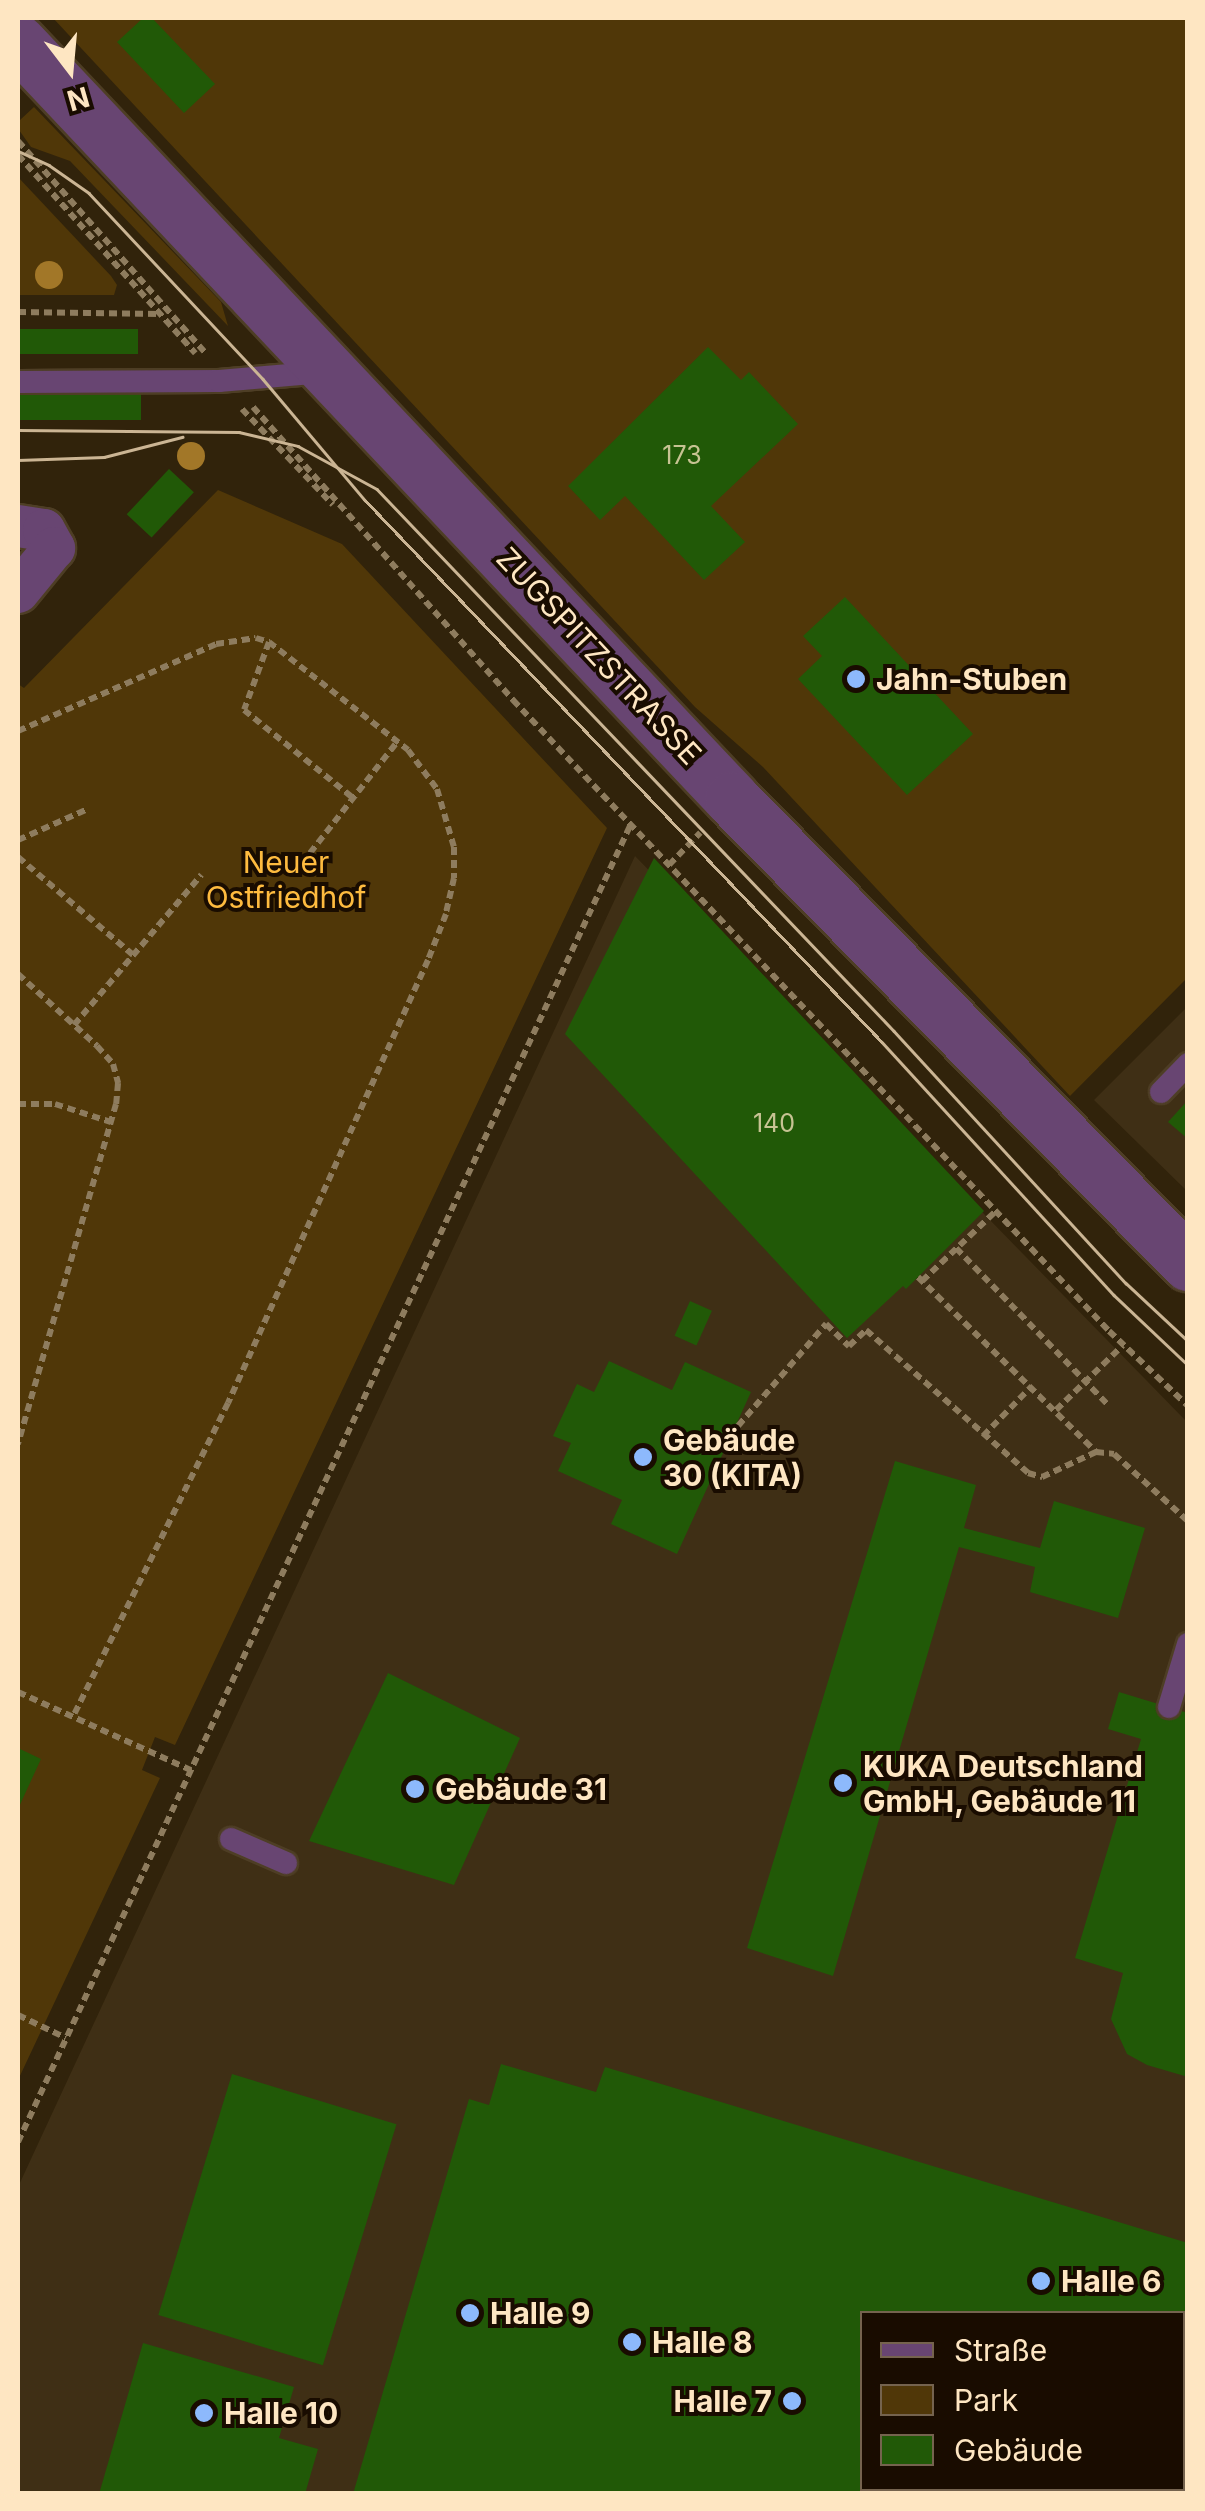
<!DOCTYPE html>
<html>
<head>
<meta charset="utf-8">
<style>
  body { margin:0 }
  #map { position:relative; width:1205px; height:2511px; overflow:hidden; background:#31230b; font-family:Inter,sans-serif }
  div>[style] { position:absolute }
  .built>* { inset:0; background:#3f2f15 }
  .green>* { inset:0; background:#503708 }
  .building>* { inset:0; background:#215907; transform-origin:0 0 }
  .path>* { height:6px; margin-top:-3px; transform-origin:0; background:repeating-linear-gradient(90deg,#8e7c5e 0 8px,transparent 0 13px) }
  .roads { filter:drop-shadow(2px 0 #4e3e25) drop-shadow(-2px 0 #4e3e25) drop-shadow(0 2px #4e3e25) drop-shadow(0 -2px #4e3e25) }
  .service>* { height:22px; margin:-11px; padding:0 11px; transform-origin:11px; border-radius:11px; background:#684572 }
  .minor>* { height:42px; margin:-21px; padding:0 21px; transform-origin:21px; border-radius:21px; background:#684572 }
  .tertiary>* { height:55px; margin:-27.5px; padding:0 27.5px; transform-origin:27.5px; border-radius:27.5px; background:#684572 }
  .tram>* { height:2.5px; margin:-1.25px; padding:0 1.25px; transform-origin:1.25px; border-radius:1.25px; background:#cbb594 }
  .trees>* { width:28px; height:28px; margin:-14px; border-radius:50%; background:#a27728 }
  .dots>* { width:28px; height:28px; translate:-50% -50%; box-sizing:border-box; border:5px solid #190c00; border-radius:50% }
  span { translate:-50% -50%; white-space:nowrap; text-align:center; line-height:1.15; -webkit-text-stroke:8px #190c00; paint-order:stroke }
  .number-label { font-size:25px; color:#c7c393 }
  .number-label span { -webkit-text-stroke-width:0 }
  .street-label { font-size:30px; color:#fee6c2 }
  .poi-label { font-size:30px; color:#fee6c2; font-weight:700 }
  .left { translate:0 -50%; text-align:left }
  .right { translate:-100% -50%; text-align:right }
  .park-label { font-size:30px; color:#febb3f }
  .frame { position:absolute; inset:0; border:20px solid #fee6c2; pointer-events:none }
  .legend { position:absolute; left:860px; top:2311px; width:325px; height:180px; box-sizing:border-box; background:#190c00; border:2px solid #75634e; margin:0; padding:12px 18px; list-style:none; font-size:30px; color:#fee6c2 }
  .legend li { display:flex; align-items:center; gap:20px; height:50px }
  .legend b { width:50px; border:2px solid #75634e }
  .north { position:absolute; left:20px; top:20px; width:100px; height:100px; -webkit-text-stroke:8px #190c00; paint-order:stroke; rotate:164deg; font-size:28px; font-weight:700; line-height:40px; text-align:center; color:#fee6c2 }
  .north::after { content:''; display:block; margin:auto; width:35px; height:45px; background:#fee6c2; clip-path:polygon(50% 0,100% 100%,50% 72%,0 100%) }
</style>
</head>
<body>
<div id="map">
  <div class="built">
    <i style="clip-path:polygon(evenodd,635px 856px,1187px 1422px,1187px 2493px,18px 2494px,18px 2187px,635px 856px,862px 2314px,1182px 2314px,1182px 2488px,862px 2488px,862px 2314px)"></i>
    <i style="clip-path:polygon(1187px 1007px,1187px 1191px,1094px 1100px)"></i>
  </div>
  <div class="green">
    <i style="clip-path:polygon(53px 18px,1187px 18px,1187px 978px,1070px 1096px,763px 767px,695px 707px)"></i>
    <i style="clip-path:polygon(34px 107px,221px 302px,228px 326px,70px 161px,31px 147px,19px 130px,20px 120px)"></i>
    <i style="clip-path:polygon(18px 177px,111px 276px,117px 285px,114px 295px,18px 295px)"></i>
    <i style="clip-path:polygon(218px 490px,342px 544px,607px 828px,175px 1745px,155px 1737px,142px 1770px,160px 1778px,18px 2080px,18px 684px,24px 688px)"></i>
  </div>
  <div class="building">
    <i style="clip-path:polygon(143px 18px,152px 18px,215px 84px,184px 113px,117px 42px)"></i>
    <i style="left:18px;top:329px;width:120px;height:25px"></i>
    <i style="clip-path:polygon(708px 347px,741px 380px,749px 372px,798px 424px,711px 506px,745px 542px,704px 580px,625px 496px,600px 520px,568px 486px)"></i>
    <i style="left:141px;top:393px;width:27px;height:123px;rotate:90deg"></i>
    <i style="left:169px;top:469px;width:34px;height:62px;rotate:43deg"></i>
    <i style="clip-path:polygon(845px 597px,973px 734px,907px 795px,798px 679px,822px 656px,803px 636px)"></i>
    <i style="clip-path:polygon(654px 858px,984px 1211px,906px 1289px,903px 1286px,847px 1338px,565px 1034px)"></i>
    <i style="clip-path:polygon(1188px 1100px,1188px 1139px,1168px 1122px)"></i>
    <i style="left:690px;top:1301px;width:24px;height:38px;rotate:24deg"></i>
    <i style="clip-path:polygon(609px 1361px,672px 1390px,685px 1362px,751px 1392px,677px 1554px,611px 1524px,622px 1500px,558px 1471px,571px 1443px,553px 1436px,577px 1384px,594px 1392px)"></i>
    <i style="clip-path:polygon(895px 1461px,976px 1485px,964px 1528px,1040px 1548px,1054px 1501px,1145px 1528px,1118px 1618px,1030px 1592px,1035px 1567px,959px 1547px,833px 1976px,747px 1948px)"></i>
    <i style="clip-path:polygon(388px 1673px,520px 1738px,454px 1885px,309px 1841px)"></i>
    <i style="clip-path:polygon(1119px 1692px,1188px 1713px,1188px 2077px,1147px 2065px,1127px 2054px,1111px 2019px,1123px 1973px,1075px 1958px,1141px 1739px,1108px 1729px)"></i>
    <i style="clip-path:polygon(18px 1748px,41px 1759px,18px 1809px)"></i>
    <i style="clip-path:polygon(evenodd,501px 2064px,596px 2092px,605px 2067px,1188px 2243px,1188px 2494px,353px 2494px,469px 2099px,489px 2105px,501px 2064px,862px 2314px,1182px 2314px,1182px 2488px,862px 2488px,862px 2314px)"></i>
    <i style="left:232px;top:2074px;width:172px;height:252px;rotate:17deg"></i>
    <i style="clip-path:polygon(143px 2343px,294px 2387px,279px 2438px,318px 2449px,305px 2494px,99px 2494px)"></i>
  </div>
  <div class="path">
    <i style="left:18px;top:141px;width:282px;rotate:48.5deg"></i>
    <i style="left:18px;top:155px;width:266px;rotate:48.2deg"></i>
    <i style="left:18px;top:312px;width:142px;rotate:0.8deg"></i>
    <i style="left:253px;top:407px;width:392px;rotate:48.4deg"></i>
    <i style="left:513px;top:700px;width:868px;rotate:46.63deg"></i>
    <i style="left:1109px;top:1331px;width:109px;rotate:43.5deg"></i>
    <i style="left:242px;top:409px;width:132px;rotate:46.5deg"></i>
    <i style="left:269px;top:642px;width:72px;rotate:110.2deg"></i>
    <i style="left:244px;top:710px;width:140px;rotate:38.9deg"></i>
    <i style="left:18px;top:731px;width:216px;rotate:-23.7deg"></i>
    <i style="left:216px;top:644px;width:40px;rotate:-8.5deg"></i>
    <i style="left:256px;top:638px;width:14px;rotate:17deg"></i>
    <i style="left:269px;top:642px;width:176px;rotate:37.8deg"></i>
    <i style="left:408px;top:750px;width:49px;rotate:53.4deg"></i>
    <i style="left:437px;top:789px;width:60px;rotate:73.7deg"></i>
    <i style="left:454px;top:847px;width:31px;rotate:90deg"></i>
    <i style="left:454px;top:878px;width:37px;rotate:103deg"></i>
    <i style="left:446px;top:914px;width:49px;rotate:111.4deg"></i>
    <i style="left:428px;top:960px;width:486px;rotate:114.3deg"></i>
    <i style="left:228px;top:1403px;width:350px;rotate:116.3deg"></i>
    <i style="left:18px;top:840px;width:77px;rotate:-23.9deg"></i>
    <i style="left:310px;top:853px;width:141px;rotate:-51.9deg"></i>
    <i style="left:18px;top:857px;width:151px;rotate:40.4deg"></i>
    <i style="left:669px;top:865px;width:45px;rotate:-45.9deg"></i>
    <i style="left:18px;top:974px;width:107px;rotate:42.3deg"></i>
    <i style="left:97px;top:1046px;width:24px;rotate:48deg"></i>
    <i style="left:113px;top:1064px;width:20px;rotate:75deg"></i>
    <i style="left:118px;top:1083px;width:21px;rotate:95deg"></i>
    <i style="left:116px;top:1104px;width:354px;rotate:106.1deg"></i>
    <i style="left:74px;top:1025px;width:197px;rotate:-49.7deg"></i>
    <i style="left:18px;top:1104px;width:37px"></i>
    <i style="left:55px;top:1104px;width:59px;rotate:17.8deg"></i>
    <i style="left:956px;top:1248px;width:220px;rotate:45.9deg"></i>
    <i style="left:918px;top:1277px;width:250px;rotate:44.5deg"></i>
    <i style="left:1096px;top:1452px;width:18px;rotate:6deg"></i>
    <i style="left:1114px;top:1454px;width:100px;rotate:42.2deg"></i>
    <i style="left:922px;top:1281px;width:100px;rotate:-43.4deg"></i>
    <i style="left:1056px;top:1410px;width:93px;rotate:-44.1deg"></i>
    <i style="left:738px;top:1426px;width:135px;rotate:-49.2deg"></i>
    <i style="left:826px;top:1324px;width:32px;rotate:44deg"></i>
    <i style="left:849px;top:1346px;width:23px;rotate:-43deg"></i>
    <i style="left:866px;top:1330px;width:216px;rotate:41.4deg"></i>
    <i style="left:1028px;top:1473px;width:15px;rotate:16deg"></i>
    <i style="left:1042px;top:1477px;width:60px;rotate:-24.8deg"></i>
    <i style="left:983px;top:1436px;width:70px;rotate:-45.6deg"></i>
    <i style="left:18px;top:1692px;width:190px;rotate:24.3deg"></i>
    <i style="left:18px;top:2015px;width:53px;rotate:25.6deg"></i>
    <i style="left:18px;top:2142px;width:1454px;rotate:-65.06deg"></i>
  </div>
  <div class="roads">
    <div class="service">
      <i style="left:18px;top:382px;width:201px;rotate:-0.3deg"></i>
      <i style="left:219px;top:381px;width:105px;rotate:-4.9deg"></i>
      <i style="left:1161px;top:1092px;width:39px;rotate:-46deg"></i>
      <i style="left:1169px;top:1707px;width:66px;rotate:-73.2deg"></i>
      <i style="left:231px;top:1839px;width:60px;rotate:23.6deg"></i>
    </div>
    <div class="minor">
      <i style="left:18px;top:526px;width:26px;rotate:9deg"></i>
      <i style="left:44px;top:530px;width:21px;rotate:61deg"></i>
      <i style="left:54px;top:548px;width:57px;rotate:129.3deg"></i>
    </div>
    <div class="tertiary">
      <i style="left:18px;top:42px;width:1041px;rotate:46.67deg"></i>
      <i style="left:732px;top:799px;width:651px;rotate:45.5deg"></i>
    </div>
  </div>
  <div class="tram">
    <i style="left:18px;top:151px;width:34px;rotate:24deg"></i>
    <i style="left:49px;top:165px;width:49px;rotate:35deg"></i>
    <i style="left:89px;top:193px;width:255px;rotate:46.9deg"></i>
    <i style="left:263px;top:379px;width:158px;rotate:49.9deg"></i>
    <i style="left:365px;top:500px;width:749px;rotate:46.35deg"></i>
    <i style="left:882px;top:1042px;width:343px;rotate:47.5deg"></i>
    <i style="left:1114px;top:1295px;width:102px;rotate:43.4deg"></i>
    <i style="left:18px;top:430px;width:221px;rotate:0.5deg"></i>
    <i style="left:239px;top:432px;width:61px;rotate:13.3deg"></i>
    <i style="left:298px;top:446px;width:90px;rotate:28.6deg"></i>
    <i style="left:377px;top:489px;width:749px;rotate:46.35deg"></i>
    <i style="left:894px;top:1031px;width:343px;rotate:47.4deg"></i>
    <i style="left:1126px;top:1283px;width:85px;rotate:43.1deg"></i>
    <i style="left:18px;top:460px;width:86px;rotate:-2deg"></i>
    <i style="left:104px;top:457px;width:81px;rotate:-14.4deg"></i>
  </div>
  <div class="trees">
    <i style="left:49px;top:275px"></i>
    <i style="left:191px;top:456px"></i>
  </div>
  <div class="dots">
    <i style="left:856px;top:679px;background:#8db9fc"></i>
    <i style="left:643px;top:1457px;background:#8db9fc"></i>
    <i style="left:843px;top:1783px;background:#8db9fc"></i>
    <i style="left:415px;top:1789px;background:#8db9fc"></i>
    <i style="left:1041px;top:2281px;background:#8db9fc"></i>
    <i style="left:470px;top:2313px;background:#8db9fc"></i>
    <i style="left:632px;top:2342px;background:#8db9fc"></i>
    <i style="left:792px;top:2401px;background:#8db9fc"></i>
    <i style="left:204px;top:2413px;background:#8db9fc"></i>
  </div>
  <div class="number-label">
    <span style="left:682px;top:455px">173</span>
    <span style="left:774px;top:1123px">140</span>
  </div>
  <div class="street-label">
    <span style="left:599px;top:656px;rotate:47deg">ZUGSPITZSTRASSE</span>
  </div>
  <div class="poi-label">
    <span class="left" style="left:876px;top:679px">Jahn-Stuben</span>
    <span class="left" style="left:663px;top:1457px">Gebäude<br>30 (KITA)</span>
    <span class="left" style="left:863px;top:1783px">KUKA Deutschland<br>GmbH, Gebäude 11</span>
    <span class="left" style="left:435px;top:1789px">Gebäude 31</span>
    <span class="left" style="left:1061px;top:2281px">Halle 6</span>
    <span class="left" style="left:490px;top:2313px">Halle 9</span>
    <span class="left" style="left:652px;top:2342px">Halle 8</span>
    <span class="right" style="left:772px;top:2401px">Halle 7</span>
    <span class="left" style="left:224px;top:2413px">Halle 10</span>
  </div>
  <div class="park-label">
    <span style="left:286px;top:879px">Neuer<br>Ostfriedhof</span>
  </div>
  <div class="frame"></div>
  <ul class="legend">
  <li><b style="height:12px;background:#684572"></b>Straße</li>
  <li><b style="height:28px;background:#503708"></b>Park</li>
  <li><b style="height:28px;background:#215907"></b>Gebäude</li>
  </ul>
  <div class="north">N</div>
</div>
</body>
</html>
